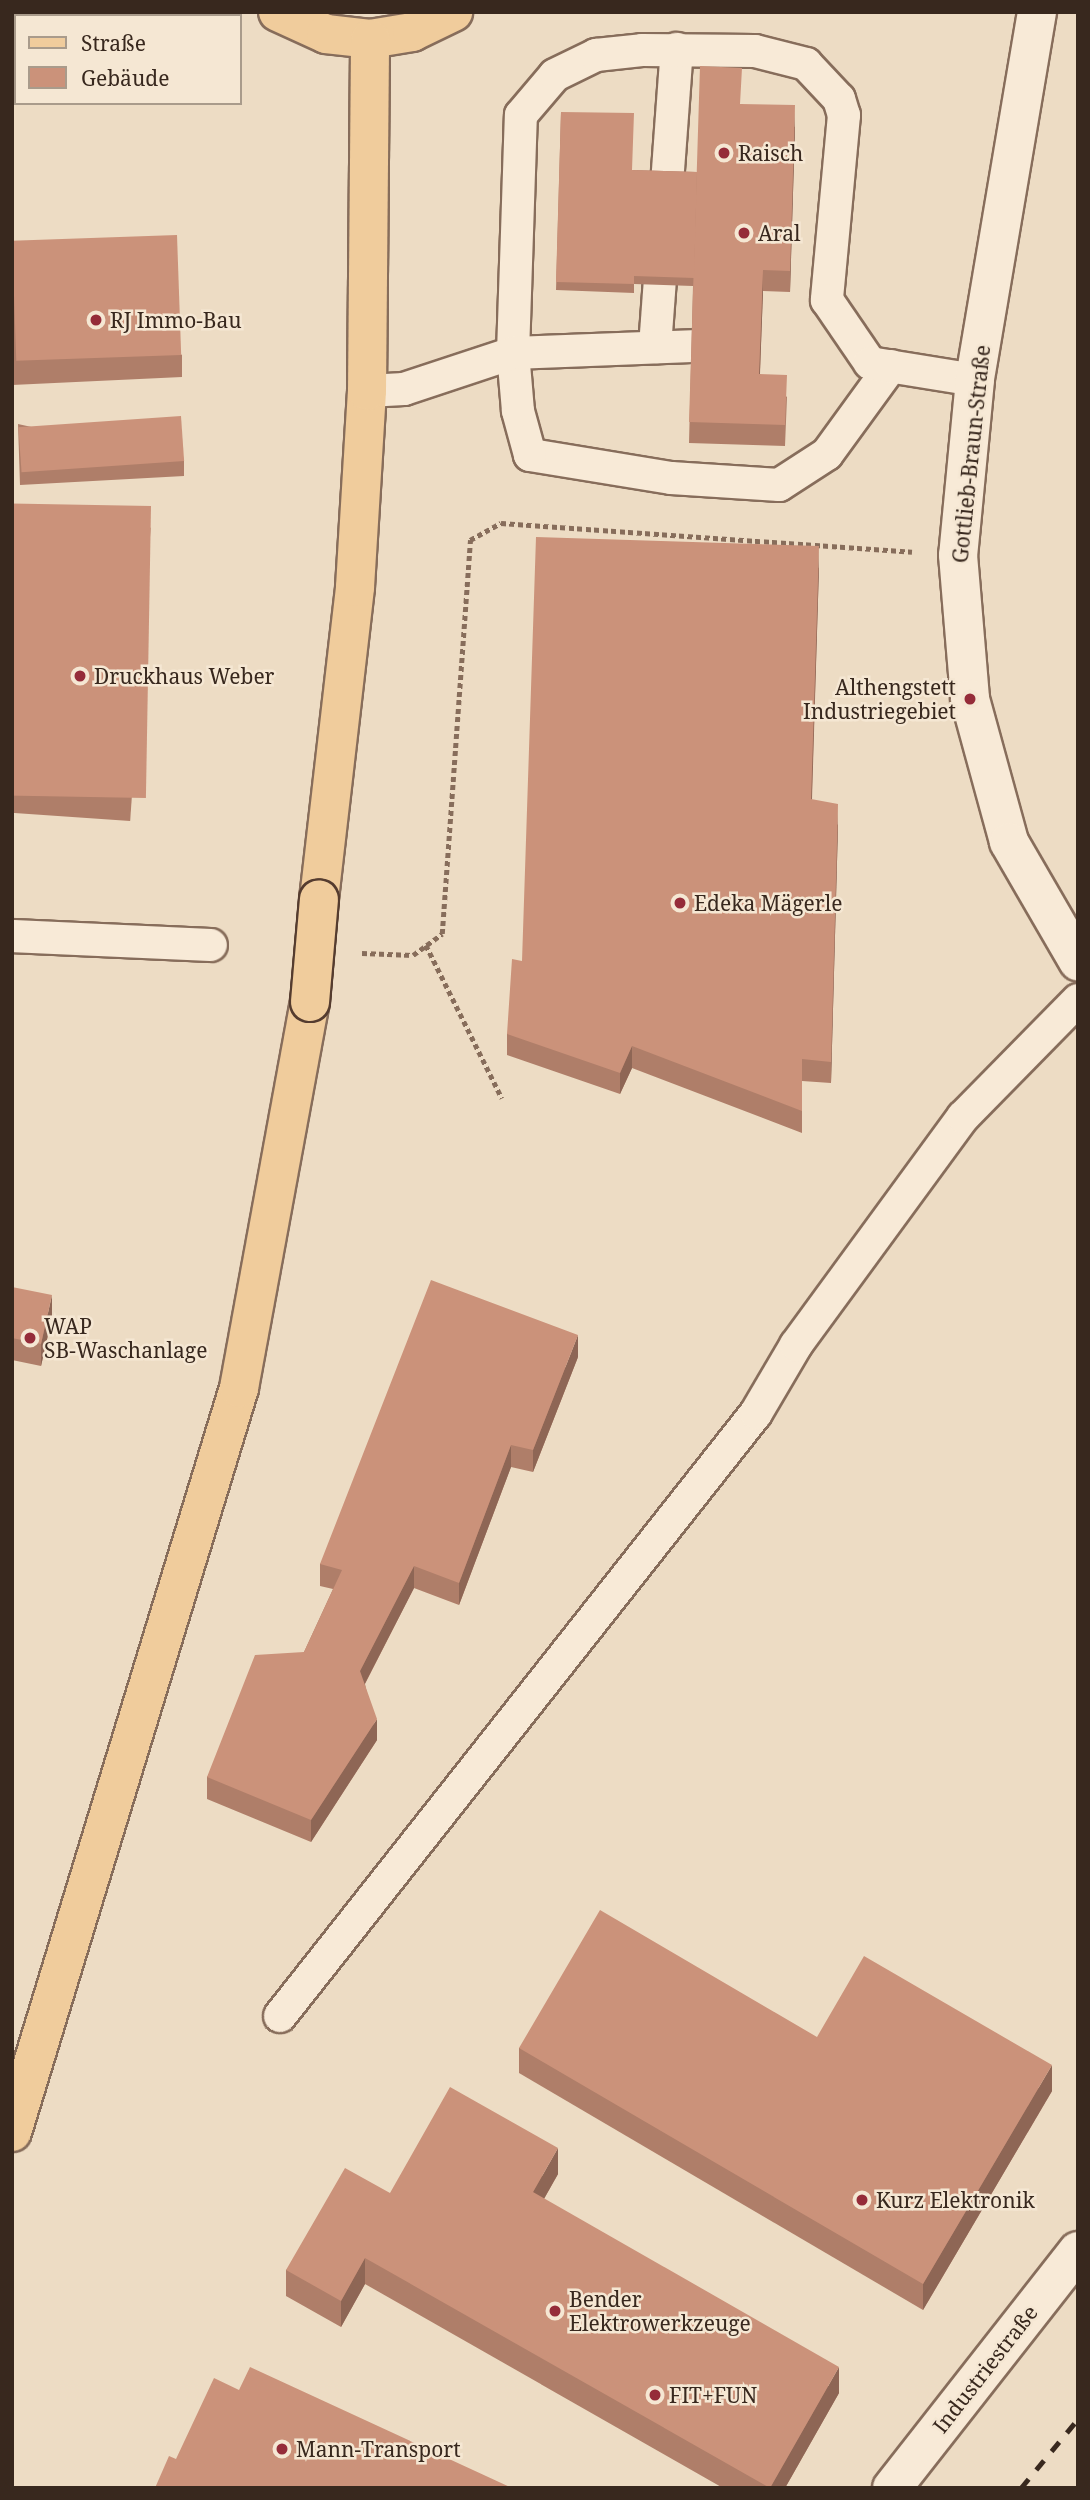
<!DOCTYPE html>
<html>
<head>
<meta charset="utf-8">
<style>
  body { margin:0 }
  #map { position:relative; width:1090px; height:2500px; overflow:hidden; background:#eddcc4; font-family:"Noto Serif",serif }
  div>[style] { position:absolute }
  .path>* { height:4.5px; margin-top:-2.25px; transform-origin:0; background:repeating-linear-gradient(90deg,#876d5b 0 5px,transparent 0 8.5px) }
  .roads { filter:drop-shadow(2px 0 #876d5b) drop-shadow(-2px 0 #876d5b) drop-shadow(0 2px #876d5b) drop-shadow(0 -2px #876d5b) }
  .service>* { height:32px; margin:-16px; padding:0 16px; transform-origin:16px; border-radius:16px; background:#f8ead7 }
  .minor>* { height:38px; margin:-19px; padding:0 19px; transform-origin:19px; border-radius:19px; background:#f8ead7 }
  .primary>* { height:38px; margin:-19px; padding:0 19px; transform-origin:19px; border-radius:19px; background:#f0cc9c }
  .rail>* { height:5px; margin-top:-2.5px; transform-origin:0; background:repeating-linear-gradient(90deg,#38281e 0 12px,transparent 0 24px) }
  .bridges { filter:drop-shadow(2px 0 #553c2f) drop-shadow(-2px 0 #553c2f) drop-shadow(0 2px #553c2f) drop-shadow(0 -2px #553c2f) }
  .primary-bridge>* { height:38px; margin:-19px; padding:0 19px; transform-origin:19px; border-radius:19px; background:#f0cc9c }
  .wall>* { inset:0; background:#af7e69; transform-origin:0 0 }
  .shaded-wall>* { inset:0; background:#8e6655 }
  .building>* { inset:0; background:#cb927a; transform-origin:0 0 }
  .dots>* { width:19px; height:19px; translate:-50% -50%; box-sizing:border-box; border:4px solid #f5e7d3; border-radius:50% }
  span { translate:-50% -50%; white-space:nowrap; text-align:center; line-height:1.15; -webkit-text-stroke:5px #f5e7d3; paint-order:stroke }
  .poi-label { font-size:21px; color:#38281e }
  .left { translate:0 -50%; text-align:left }
  .right { translate:-100% -50%; text-align:right }
  .street-label { font-size:21px; color:#38281e }
  .frame { position:absolute; inset:0; border:14px solid #38281e; pointer-events:none }
  .legend { position:absolute; left:14px; top:14px; width:228px; height:91px; box-sizing:border-box; background:#f5e7d3; border:2px solid #a99b8b; margin:0; padding:9px 12px; list-style:none; font-size:21px; color:#38281e }
  .legend li { display:flex; align-items:center; gap:14px; height:35px }
  .legend b { width:35px; border:2px solid #a99b8b }
</style>
</head>
<body>
<div id="map">
  <div class="path">
    <i style="left:426px;top:945px;width:171px;rotate:63.6deg"></i>
    <i style="left:362px;top:953px;width:51px;rotate:2.2deg"></i>
    <i style="left:413px;top:955px;width:36px;rotate:-36deg"></i>
    <i style="left:442px;top:934px;width:395px;rotate:-85.9deg"></i>
    <i style="left:470px;top:540px;width:35px;rotate:-29deg"></i>
    <i style="left:501px;top:523px;width:412px;rotate:4deg"></i>
  </div>
  <div class="roads">
    <div class="service">
      <i style="left:655px;top:347px;width:299px;rotate:-85.8deg"></i>
      <i style="left:891px;top:366px;width:109px;rotate:126deg"></i>
      <i style="left:827px;top:454px;width:57px;rotate:147.1deg"></i>
      <i style="left:779px;top:485px;width:108px;rotate:-176.3deg"></i>
      <i style="left:671px;top:478px;width:143px;rotate:-170.7deg"></i>
      <i style="left:530px;top:455px;width:46px;rotate:-105.3deg"></i>
      <i style="left:518px;top:411px;width:58px;rotate:-94.9deg"></i>
      <i style="left:513px;top:353px;width:238px;rotate:-88.1deg"></i>
      <i style="left:521px;top:115px;width:52px;rotate:-49.6deg"></i>
      <i style="left:555px;top:75px;width:46px;rotate:-26deg"></i>
      <i style="left:596px;top:55px;width:46px;rotate:-6.2deg"></i>
      <i style="left:642px;top:50px;width:113px;rotate:0.5deg"></i>
      <i style="left:755px;top:51px;width:53px;rotate:14.3deg"></i>
      <i style="left:806px;top:64px;width:48px;rotate:46.7deg"></i>
      <i style="left:839px;top:99px;width:17px;rotate:73deg"></i>
      <i style="left:844px;top:115px;width:186px;rotate:95.3deg"></i>
      <i style="left:827px;top:300px;width:76px;rotate:55.7deg"></i>
      <i style="left:870px;top:363px;width:106px;rotate:9.2deg"></i>
      <i style="left:367px;top:391px;width:37px;rotate:-3deg"></i>
      <i style="left:404px;top:389px;width:115px;rotate:-18.3deg"></i>
      <i style="left:513px;top:353px;width:179px;rotate:-2.2deg"></i>
      <i style="left:12px;top:936px;width:199px;rotate:2.6deg"></i>
      <i style="left:280px;top:2016px;width:768px;rotate:-51.71deg"></i>
      <i style="left:756px;top:1413px;width:79px;rotate:-59.5deg"></i>
      <i style="left:796px;top:1345px;width:283px;rotate:-53.8deg"></i>
      <i style="left:963px;top:1117px;width:164px;rotate:-45.5deg"></i>
    </div>
    <div class="minor">
      <i style="left:1037px;top:12px;width:373px;rotate:99.6deg"></i>
      <i style="left:975px;top:380px;width:176px;rotate:95.5deg"></i>
      <i style="left:958px;top:555px;width:144px;rotate:85.2deg"></i>
      <i style="left:970px;top:699px;width:148px;rotate:74.7deg"></i>
      <i style="left:1009px;top:842px;width:138px;rotate:59.9deg"></i>
      <i style="left:892px;top:2488px;width:301px;rotate:-51.9deg"></i>
    </div>
    <div class="primary">
      <i style="left:278px;top:12px;width:53px;rotate:24.6deg"></i>
      <i style="left:326px;top:34px;width:44px;rotate:6.5deg"></i>
      <i style="left:370px;top:39px;width:43px;rotate:-9.5deg"></i>
      <i style="left:412px;top:32px;width:46px;rotate:-26deg"></i>
      <i style="left:319px;top:899px;width:314px;rotate:-83.4deg"></i>
      <i style="left:355px;top:587px;width:196px;rotate:-86.5deg"></i>
      <i style="left:367px;top:391px;width:352px;rotate:-89.5deg"></i>
      <i style="left:12px;top:2132px;width:778px;rotate:-73.03deg"></i>
      <i style="left:239px;top:1388px;width:392px;rotate:-79.6deg"></i>
    </div>
  </div>
  <div class="rail">
    <i style="left:1021px;top:2488px;width:89px;rotate:-50.4deg"></i>
  </div>
  <div class="bridges">
    <div class="primary-bridge">
      <i style="left:310px;top:1002px;width:103px;rotate:-85deg"></i>
    </div>
  </div>
  <div class="wall">
    <i style="clip-path:polygon(741px 104px,795px 127px,790px 292px,763px 291px,760px 374px,787px 397px,785px 446px,689px 443px,693px 286px,634px 284px,634px 293px,556px 290px,561px 112px,632px 170px,697px 172px)"></i>
    <i style="clip-path:polygon(12px 241px,182px 355px,182px 377px,12px 385px)"></i>
    <i style="clip-path:polygon(18px 424px,184px 461px,184px 476px,20px 485px)"></i>
    <i style="left:12px;top:518px;width:139px;height:294px;rotate:4deg"></i>
    <i style="clip-path:polygon(819px 567px,812px 800px,838px 825px,831px 1083px,802px 1081px,802px 1133px,632px 1068px,620px 1094px,507px 1055px,507px 1034px)"></i>
    <i style="clip-path:polygon(12px 1287px,52px 1317px,41px 1366px,12px 1360px)"></i>
    <i style="clip-path:polygon(578px 1357px,533px 1472px,511px 1467px,459px 1605px,414px 1588px,365px 1684px,377px 1740px,311px 1842px,207px 1799px,207px 1777px,304px 1652px,333px 1589px,320px 1586px,320px 1564px)"></i>
    <i style="clip-path:polygon(817px 2037px,1052px 2091px,923px 2310px,519px 2073px,519px 2048px)"></i>
    <i style="clip-path:polygon(558px 2174px,544px 2199px,839px 2393px,785px 2488px,723px 2488px,365px 2284px,341px 2327px,286px 2296px,286px 2270px,390px 2193px)"></i>
  </div>
  <div class="shaded-wall">
    <i style="clip-path:polygon(795px 105px,795px 127px,790px 292px,790px 271px)"></i>
    <i style="clip-path:polygon(763px 270px,763px 291px,759px 396px,759px 374px)"></i>
    <i style="clip-path:polygon(819px 546px,819px 567px,811px 821px,811px 799px)"></i>
    <i style="clip-path:polygon(838px 804px,838px 825px,831px 1083px,831px 1062px)"></i>
    <i style="clip-path:polygon(632px 1046px,632px 1068px,620px 1094px,620px 1073px)"></i>
    <i style="clip-path:polygon(52px 1295px,52px 1317px,41px 1366px,41px 1344px)"></i>
    <i style="clip-path:polygon(578px 1335px,578px 1357px,533px 1472px,533px 1450px)"></i>
    <i style="clip-path:polygon(511px 1445px,511px 1467px,459px 1605px,459px 1583px)"></i>
    <i style="clip-path:polygon(414px 1566px,414px 1588px,360px 1693px,360px 1671px)"></i>
    <i style="clip-path:polygon(377px 1719px,377px 1740px,311px 1842px,311px 1820px)"></i>
    <i style="clip-path:polygon(1052px 2065px,1052px 2091px,923px 2310px,923px 2284px)"></i>
    <i style="clip-path:polygon(558px 2148px,558px 2174px,533px 2218px,533px 2192px)"></i>
    <i style="clip-path:polygon(365px 2258px,365px 2284px,341px 2327px,341px 2301px)"></i>
    <i style="clip-path:polygon(839px 2367px,839px 2393px,785px 2488px,770px 2488px)"></i>
  </div>
  <div class="building">
    <i style="clip-path:polygon(700px 66px,742px 68px,740px 104px,795px 105px,790px 271px,763px 270px,759px 374px,787px 375px,785px 425px,689px 422px)"></i>
    <i style="clip-path:polygon(561px 112px,634px 113px,632px 170px,697px 172px,694px 278px,634px 276px,634px 284px,556px 282px)"></i>
    <i style="left:177px;top:235px;width:120px;height:165px;rotate:88deg"></i>
    <i style="left:181px;top:416px;width:45px;height:163px;rotate:86deg"></i>
    <i style="left:151px;top:506px;width:292px;height:140px;rotate:91deg"></i>
    <i style="clip-path:polygon(536px 537px,819px 546px,811px 799px,838px 804px,831px 1062px,802px 1059px,802px 1111px,632px 1046px,620px 1073px,507px 1034px,512px 959px,522px 961px)"></i>
    <i style="clip-path:polygon(431px 1280px,578px 1335px,533px 1450px,511px 1445px,459px 1583px,414px 1566px,360px 1671px,377px 1719px,311px 1820px,207px 1777px,255px 1655px,304px 1652px,342px 1570px,320px 1564px)"></i>
    <i style="clip-path:polygon(12px 1287px,52px 1295px,41px 1344px,12px 1338px)"></i>
    <i style="clip-path:polygon(600px 1910px,817px 2037px,864px 1956px,1052px 2065px,923px 2284px,519px 2048px)"></i>
    <i style="clip-path:polygon(450px 2087px,558px 2148px,533px 2192px,839px 2367px,770px 2488px,365px 2258px,341px 2301px,286px 2270px,345px 2168px,390px 2193px)"></i>
    <i style="clip-path:polygon(250px 2367px,512px 2488px,155px 2488px,169px 2456px,176px 2459px,214px 2378px,239px 2390px)"></i>
  </div>
  <div class="dots">
    <i style="left:724px;top:153px;background:#952c39"></i>
    <i style="left:744px;top:233px;background:#952c39"></i>
    <i style="left:96px;top:320px;background:#952c39"></i>
    <i style="left:80px;top:676px;background:#952c39"></i>
    <i style="left:970px;top:699px;background:#952c39"></i>
    <i style="left:680px;top:903px;background:#952c39"></i>
    <i style="left:30px;top:1338px;background:#952c39"></i>
    <i style="left:862px;top:2200px;background:#952c39"></i>
    <i style="left:555px;top:2311px;background:#952c39"></i>
    <i style="left:655px;top:2395px;background:#952c39"></i>
    <i style="left:282px;top:2449px;background:#952c39"></i>
  </div>
  <div class="poi-label">
    <span class="left" style="left:738px;top:153px">Raisch</span>
    <span class="left" style="left:758px;top:233px">Aral</span>
    <span class="left" style="left:110px;top:320px">RJ Immo-Bau</span>
    <span class="left" style="left:94px;top:676px">Druckhaus Weber</span>
    <span class="right" style="left:956px;top:699px">Althengstett<br>Industriegebiet</span>
    <span class="left" style="left:694px;top:903px">Edeka Mägerle</span>
    <span class="left" style="left:44px;top:1338px">WAP<br>SB-Waschanlage</span>
    <span class="left" style="left:876px;top:2200px">Kurz Elektronik</span>
    <span class="left" style="left:569px;top:2311px">Bender<br>Elektrowerkzeuge</span>
    <span class="left" style="left:669px;top:2395px">FIT+FUN</span>
    <span class="left" style="left:296px;top:2449px">Mann-Transport</span>
  </div>
  <div class="street-label">
    <span style="left:971px;top:454px;rotate:-84deg">Gottlieb-Braun-Straße</span>
    <span style="left:985px;top:2369px;rotate:-52deg">Industriestraße</span>
  </div>
  <div class="frame"></div>
  <ul class="legend">
  <li><b style="height:9px;background:#f0cc9c"></b>Straße</li>
  <li><b style="height:19px;background:#cb927a"></b>Gebäude</li>
  </ul>
</div>
</body>
</html>
